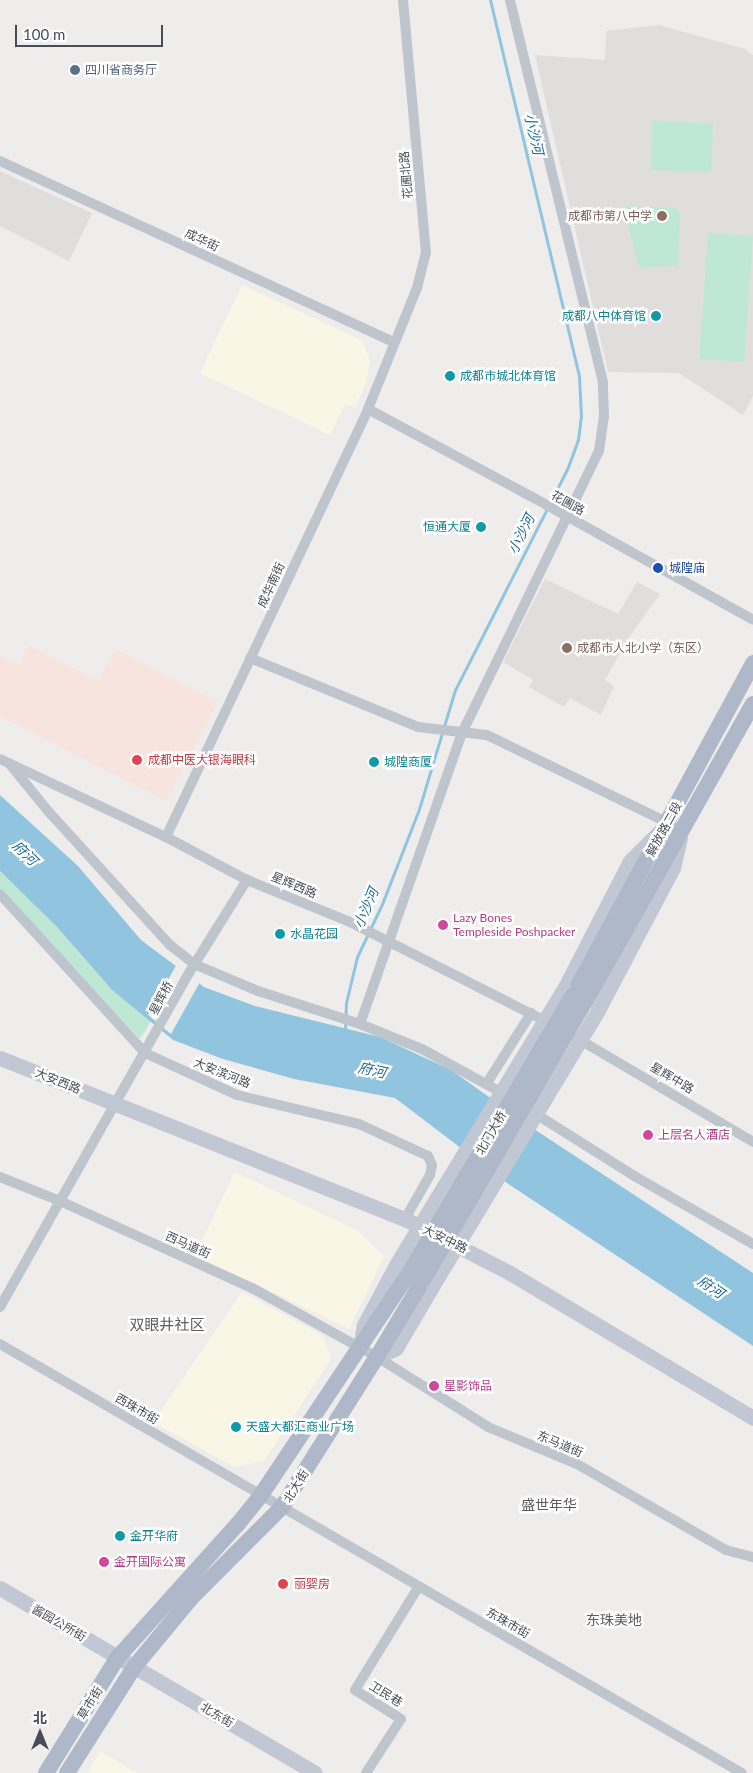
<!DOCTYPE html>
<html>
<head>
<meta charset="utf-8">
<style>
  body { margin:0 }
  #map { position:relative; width:753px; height:1773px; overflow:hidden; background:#efedec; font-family:Lato,"Noto Sans SC",sans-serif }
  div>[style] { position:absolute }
  .commercial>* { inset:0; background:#f9f6e6 }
  .education>* { inset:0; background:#dfdedd }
  .medical>* { inset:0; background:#f7e4de }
  .green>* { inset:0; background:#bfe8d4; transform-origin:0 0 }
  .water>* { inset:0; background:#91c5df }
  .pier>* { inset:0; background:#efedec }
  .stream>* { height:3px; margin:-1.5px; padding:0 1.5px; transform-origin:1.5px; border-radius:1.5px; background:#91c5df }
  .street>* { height:10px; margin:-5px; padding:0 5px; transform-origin:5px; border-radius:5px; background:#bfc5cd }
  .secondary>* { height:15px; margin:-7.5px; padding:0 7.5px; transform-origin:7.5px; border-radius:7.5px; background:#c1c7d3 }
  .primary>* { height:16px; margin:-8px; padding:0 8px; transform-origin:8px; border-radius:8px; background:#afb8c8 }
  .secondary-bridge>* { height:15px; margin:-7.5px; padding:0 7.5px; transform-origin:7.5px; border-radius:7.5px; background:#c1c7d3 }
  .primary-bridge>* { height:16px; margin:-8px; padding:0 8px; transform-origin:8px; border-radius:8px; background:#afb8c8 }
  .dots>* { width:14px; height:14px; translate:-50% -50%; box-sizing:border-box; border:2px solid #fff; border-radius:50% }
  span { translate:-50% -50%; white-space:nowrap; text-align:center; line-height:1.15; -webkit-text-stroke:5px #fff; paint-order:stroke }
  .service-label { font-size:12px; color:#4e5e75 }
  .left { translate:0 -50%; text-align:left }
  .street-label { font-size:12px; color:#474d57 }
  .education-label { font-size:12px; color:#785e54 }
  .right { translate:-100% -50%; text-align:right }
  .culture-label { font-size:12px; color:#0d838f }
  .transit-label { font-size:12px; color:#164399 }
  .health-label { font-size:12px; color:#be3a42 }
  .hotel-label { font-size:12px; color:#b23c85 }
  .water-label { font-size:14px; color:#1d6b93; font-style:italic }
  .neighbourhood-label { font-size:14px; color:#5a5c60 }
  .quarter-label { font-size:15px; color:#5a5c60 }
  .north { position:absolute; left:15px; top:1708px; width:50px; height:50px; -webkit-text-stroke:4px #fff; paint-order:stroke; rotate:0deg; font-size:14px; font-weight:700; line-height:20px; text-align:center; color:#474d57 }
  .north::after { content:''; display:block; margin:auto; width:18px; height:22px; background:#474d57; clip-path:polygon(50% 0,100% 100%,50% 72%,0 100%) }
  .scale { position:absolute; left:15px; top:25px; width:148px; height:22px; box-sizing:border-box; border:2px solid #474d57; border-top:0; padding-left:6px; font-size:15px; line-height:18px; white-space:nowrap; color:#474d57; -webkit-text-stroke:4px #fff; paint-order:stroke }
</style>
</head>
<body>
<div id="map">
  <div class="commercial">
    <i style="clip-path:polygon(242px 285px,363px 341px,370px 362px,366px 383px,355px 407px,345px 404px,330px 435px,200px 373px)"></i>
    <i style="clip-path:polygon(235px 1172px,358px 1231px,384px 1256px,349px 1329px,195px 1255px)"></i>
    <i style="clip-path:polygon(242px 1292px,323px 1336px,331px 1359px,264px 1461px,234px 1467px,153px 1422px)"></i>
    <i style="clip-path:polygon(100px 1751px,137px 1773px,88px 1773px)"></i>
  </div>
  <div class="education">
    <i style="clip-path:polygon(659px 25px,745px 49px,753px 55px,753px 396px,743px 415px,679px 373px,608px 372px,535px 55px,605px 60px,606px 31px)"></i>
    <i style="clip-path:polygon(0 171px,92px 213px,69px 261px,0 226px)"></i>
    <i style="clip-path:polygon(545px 579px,618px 614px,637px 582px,660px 594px,631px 634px,605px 680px,614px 686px,601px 715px,570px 698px,564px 707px,529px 687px,533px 680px,503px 662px)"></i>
  </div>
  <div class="medical">
    <i style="clip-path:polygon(29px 645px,98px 681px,115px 649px,218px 702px,166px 801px,1px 717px,0 719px,0 656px,19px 665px)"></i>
  </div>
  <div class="green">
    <i style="left:652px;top:121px;width:61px;height:49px;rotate:2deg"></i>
    <i style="clip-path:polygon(627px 206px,676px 208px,680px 214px,678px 266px,639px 267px,625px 212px)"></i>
    <i style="left:708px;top:233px;width:45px;height:126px;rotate:4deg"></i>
    <i style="clip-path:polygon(0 871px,57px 927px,112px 990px,151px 1021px,140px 1039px,0 889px)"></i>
  </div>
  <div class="water">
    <i style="clip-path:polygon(0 795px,78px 866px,141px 940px,204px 987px,255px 1006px,380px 1037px,451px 1070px,540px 1133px,753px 1273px,753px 1346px,507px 1183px,395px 1098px,294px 1079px,223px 1059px,173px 1040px,112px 990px,57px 927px,0 871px)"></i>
  </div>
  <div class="pier">
    <i style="clip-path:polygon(177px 964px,200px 982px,171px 1034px,148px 1015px)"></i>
  </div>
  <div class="stream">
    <i style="left:345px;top:1031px;width:28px;rotate:-88deg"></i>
    <i style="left:346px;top:1003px;width:47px;rotate:-76.6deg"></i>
    <i style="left:357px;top:957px;width:59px;rotate:-64.7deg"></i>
    <i style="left:382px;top:904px;width:102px;rotate:-68.7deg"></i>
    <i style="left:419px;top:809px;width:124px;rotate:-73.2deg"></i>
    <i style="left:455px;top:690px;width:250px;rotate:-63.1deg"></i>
    <i style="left:568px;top:467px;width:29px;rotate:-70deg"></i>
    <i style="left:578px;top:440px;width:23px;rotate:-83deg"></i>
    <i style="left:581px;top:417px;width:41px;rotate:-92.8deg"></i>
    <i style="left:579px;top:376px;width:386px;rotate:-103.3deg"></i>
  </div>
  <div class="street">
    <i style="left:0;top:161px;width:434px;rotate:24.7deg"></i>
    <i style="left:368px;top:409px;width:191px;rotate:28.2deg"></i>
    <i style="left:536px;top:499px;width:248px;rotate:29.1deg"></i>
    <i style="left:250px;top:658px;width:182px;rotate:22.3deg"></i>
    <i style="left:418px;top:727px;width:69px;rotate:6.6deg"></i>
    <i style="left:487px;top:735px;width:201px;rotate:25.9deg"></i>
    <i style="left:668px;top:823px;width:17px;rotate:33deg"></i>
    <i style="left:0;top:759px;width:183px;rotate:25.2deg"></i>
    <i style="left:166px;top:837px;width:92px;rotate:28deg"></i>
    <i style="left:247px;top:880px;width:111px;rotate:22.2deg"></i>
    <i style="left:350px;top:922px;width:223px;rotate:26.9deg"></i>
    <i style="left:9px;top:763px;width:62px;rotate:50.9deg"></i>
    <i style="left:48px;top:811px;width:181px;rotate:47.7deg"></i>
    <i style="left:170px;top:945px;width:31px;rotate:38deg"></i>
    <i style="left:194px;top:964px;width:69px;rotate:22.9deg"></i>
    <i style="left:258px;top:991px;width:107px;rotate:17.9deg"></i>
    <i style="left:360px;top:1024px;width:67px;rotate:22deg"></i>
    <i style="left:422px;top:1049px;width:96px;rotate:28.7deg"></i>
    <i style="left:166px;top:837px;width:473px;rotate:-64.7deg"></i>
    <i style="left:368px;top:409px;width:131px;rotate:-68deg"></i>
    <i style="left:417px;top:288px;width:36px;rotate:-76deg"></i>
    <i style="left:426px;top:253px;width:254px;rotate:-95.2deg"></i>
    <i style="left:0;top:894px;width:215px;rotate:47.6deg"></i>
    <i style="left:145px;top:1053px;width:101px;rotate:24.5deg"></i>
    <i style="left:237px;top:1095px;width:125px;rotate:13.4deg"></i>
    <i style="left:359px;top:1124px;width:76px;rotate:24.9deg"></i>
    <i style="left:428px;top:1156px;width:10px;rotate:66deg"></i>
    <i style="left:432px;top:1165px;width:10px;rotate:101deg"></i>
    <i style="left:430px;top:1175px;width:51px;rotate:119.6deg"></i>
    <i style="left:360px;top:1024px;width:308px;rotate:-70.7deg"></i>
    <i style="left:462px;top:733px;width:314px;rotate:-64.1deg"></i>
    <i style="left:599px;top:451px;width:34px;rotate:-82deg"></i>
    <i style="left:604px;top:417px;width:35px;rotate:-92deg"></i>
    <i style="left:603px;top:382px;width:393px;rotate:-103.7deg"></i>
    <i style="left:575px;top:1037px;width:207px;rotate:30.5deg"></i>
    <i style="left:487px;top:1083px;width:83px;rotate:-57.8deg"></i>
    <i style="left:531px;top:1111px;width:124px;rotate:32.2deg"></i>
    <i style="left:636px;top:1177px;width:135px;rotate:29.8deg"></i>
    <i style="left:0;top:1177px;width:65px;rotate:21.8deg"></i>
    <i style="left:60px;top:1201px;width:211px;rotate:24.4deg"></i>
    <i style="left:252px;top:1288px;width:143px;rotate:28.9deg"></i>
    <i style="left:377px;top:1357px;width:131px;rotate:32.2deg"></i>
    <i style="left:488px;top:1427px;width:96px;rotate:22.6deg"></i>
    <i style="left:577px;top:1464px;width:172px;rotate:30deg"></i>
    <i style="left:726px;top:1550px;width:28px;rotate:15deg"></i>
    <i style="left:0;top:1307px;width:384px;rotate:-60.5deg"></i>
    <i style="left:189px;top:973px;width:110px;rotate:-58.1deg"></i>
    <i style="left:0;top:1344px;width:857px;rotate:30.04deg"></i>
    <i style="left:366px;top:1773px;width:64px;rotate:-57.1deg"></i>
    <i style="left:401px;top:1719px;width:54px;rotate:-147.8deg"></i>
    <i style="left:355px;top:1690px;width:122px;rotate:-58.4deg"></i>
  </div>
  <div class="secondary">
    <i style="left:564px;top:989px;width:144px;rotate:-62.7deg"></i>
    <i style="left:630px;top:861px;width:40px;rotate:-45deg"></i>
    <i style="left:598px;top:1010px;width:161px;rotate:-62.2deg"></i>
    <i style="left:673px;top:868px;width:31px;rotate:-77deg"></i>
    <i style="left:0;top:1058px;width:436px;rotate:21.7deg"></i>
    <i style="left:405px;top:1219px;width:118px;rotate:27.2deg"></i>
    <i style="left:510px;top:1273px;width:283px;rotate:30.8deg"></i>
    <i style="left:360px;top:1347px;width:22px;rotate:-80deg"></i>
    <i style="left:364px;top:1325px;width:68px;rotate:-61.9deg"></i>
    <i style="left:377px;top:1357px;width:21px;rotate:-25deg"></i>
    <i style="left:396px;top:1348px;width:73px;rotate:-59.6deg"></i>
    <i style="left:0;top:1588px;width:365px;rotate:30.4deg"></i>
  </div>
  <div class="primary">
    <i style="left:573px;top:995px;width:378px;rotate:-61.5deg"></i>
    <i style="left:585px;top:1002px;width:342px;rotate:-60.6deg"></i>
    <i style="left:46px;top:1773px;width:137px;rotate:-58.2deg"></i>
    <i style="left:118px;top:1657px;width:178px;rotate:-48deg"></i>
    <i style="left:237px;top:1525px;width:38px;rotate:-51deg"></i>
    <i style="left:261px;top:1495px;width:268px;rotate:-56.3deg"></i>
    <i style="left:67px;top:1773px;width:127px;rotate:-57.6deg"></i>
    <i style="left:135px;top:1666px;width:89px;rotate:-50.4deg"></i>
    <i style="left:192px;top:1597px;width:127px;rotate:-45deg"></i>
    <i style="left:282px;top:1507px;width:178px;rotate:-57.7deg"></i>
    <i style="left:377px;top:1357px;width:90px;rotate:-59.1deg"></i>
  </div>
  <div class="secondary-bridge">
    <i style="left:396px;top:1265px;width:323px;rotate:-58.7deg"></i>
    <i style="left:433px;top:1285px;width:321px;rotate:-59deg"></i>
  </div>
  <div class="primary-bridge">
    <i style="left:410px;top:1272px;width:321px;rotate:-59.5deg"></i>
    <i style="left:423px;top:1280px;width:322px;rotate:-59.8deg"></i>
  </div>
  <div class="dots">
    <i style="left:75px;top:70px;background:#5c6f8a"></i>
    <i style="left:662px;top:216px;background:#8d6e63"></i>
    <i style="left:656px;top:316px;background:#0f9aa8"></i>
    <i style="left:450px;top:376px;background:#0f9aa8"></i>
    <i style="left:481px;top:527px;background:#0f9aa8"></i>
    <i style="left:658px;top:568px;background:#1a4fb4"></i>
    <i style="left:567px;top:648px;background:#8d6e63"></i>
    <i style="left:137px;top:760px;background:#e0444e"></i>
    <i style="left:374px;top:762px;background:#0f9aa8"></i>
    <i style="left:443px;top:925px;background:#d1479c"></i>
    <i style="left:280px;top:934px;background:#0f9aa8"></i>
    <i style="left:648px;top:1135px;background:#d1479c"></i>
    <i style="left:434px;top:1386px;background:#d1479c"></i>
    <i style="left:236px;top:1427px;background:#0f9aa8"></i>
    <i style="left:120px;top:1536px;background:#0f9aa8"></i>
    <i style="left:104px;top:1562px;background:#d1479c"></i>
    <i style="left:283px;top:1584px;background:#e0444e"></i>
  </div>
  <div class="service-label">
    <span class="left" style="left:85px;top:70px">四川省商务厅</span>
  </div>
  <div class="street-label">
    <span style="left:406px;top:175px;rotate:-95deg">花圃北路</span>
    <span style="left:202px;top:240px;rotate:25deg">成华街</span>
    <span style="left:568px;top:503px;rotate:29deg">花圃路</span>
    <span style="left:271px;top:585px;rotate:-65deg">成华南街</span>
    <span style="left:664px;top:829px;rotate:-61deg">解放路二段</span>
    <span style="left:294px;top:885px;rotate:23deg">星辉西路</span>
    <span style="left:161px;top:998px;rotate:-62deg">星辉桥</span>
    <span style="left:222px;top:1073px;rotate:22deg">大安滨河路</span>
    <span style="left:672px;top:1078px;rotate:31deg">星辉中路</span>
    <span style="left:58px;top:1081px;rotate:22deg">大安西路</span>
    <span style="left:491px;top:1133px;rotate:-60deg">北门大桥</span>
    <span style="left:445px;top:1239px;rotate:26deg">大安中路</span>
    <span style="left:188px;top:1245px;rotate:24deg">西马道街</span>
    <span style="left:137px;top:1409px;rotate:30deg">西珠市街</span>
    <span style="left:560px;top:1444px;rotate:23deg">东马道街</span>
    <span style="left:296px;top:1486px;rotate:-58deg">北大街</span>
    <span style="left:59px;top:1623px;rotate:30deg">酱园公所街</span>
    <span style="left:508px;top:1623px;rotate:30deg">东珠市街</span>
    <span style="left:386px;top:1694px;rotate:32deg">卫民巷</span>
    <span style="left:90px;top:1703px;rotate:-58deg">草市街</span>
    <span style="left:217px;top:1715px;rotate:31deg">北东街</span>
  </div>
  <div class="education-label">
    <span class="right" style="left:652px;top:216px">成都市第八中学</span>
    <span class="left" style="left:577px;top:648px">成都市人北小学（东区）</span>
  </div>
  <div class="culture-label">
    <span class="right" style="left:646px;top:316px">成都八中体育馆</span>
    <span class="left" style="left:460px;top:376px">成都市城北体育馆</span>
    <span class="right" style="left:471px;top:527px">恒通大厦</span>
    <span class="left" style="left:384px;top:762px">城隍商厦</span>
    <span class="left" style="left:290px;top:934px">水晶花园</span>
    <span class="left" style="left:246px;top:1427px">天盛大都汇商业广场</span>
    <span class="left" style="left:130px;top:1536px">金开华府</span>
  </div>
  <div class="transit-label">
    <span class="left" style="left:669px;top:568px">城隍庙</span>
  </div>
  <div class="health-label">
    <span class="left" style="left:148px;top:760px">成都中医大银海眼科</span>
    <span class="left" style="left:294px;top:1584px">丽婴房</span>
  </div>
  <div class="hotel-label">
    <span class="left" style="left:453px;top:925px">Lazy Bones<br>Templeside Poshpacker</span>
    <span class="left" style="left:658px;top:1135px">上层名人酒店</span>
    <span class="left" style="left:444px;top:1386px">星影饰品</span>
    <span class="left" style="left:114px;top:1562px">金开国际公寓</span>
  </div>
  <div class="water-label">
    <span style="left:534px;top:134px;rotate:77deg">小沙河</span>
    <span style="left:521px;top:534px;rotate:-63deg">小沙河</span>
    <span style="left:25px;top:853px;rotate:44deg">府河</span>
    <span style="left:366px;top:908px;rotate:-67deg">小沙河</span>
    <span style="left:372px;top:1070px;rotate:13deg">府河</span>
    <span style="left:711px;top:1287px;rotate:34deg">府河</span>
  </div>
  <div class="neighbourhood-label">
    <span style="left:549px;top:1505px">盛世年华</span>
    <span style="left:614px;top:1620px">东珠美地</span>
  </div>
  <div class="quarter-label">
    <span style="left:167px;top:1325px">双眼井社区</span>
  </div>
  <div class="north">北</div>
  <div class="scale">100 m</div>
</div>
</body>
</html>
